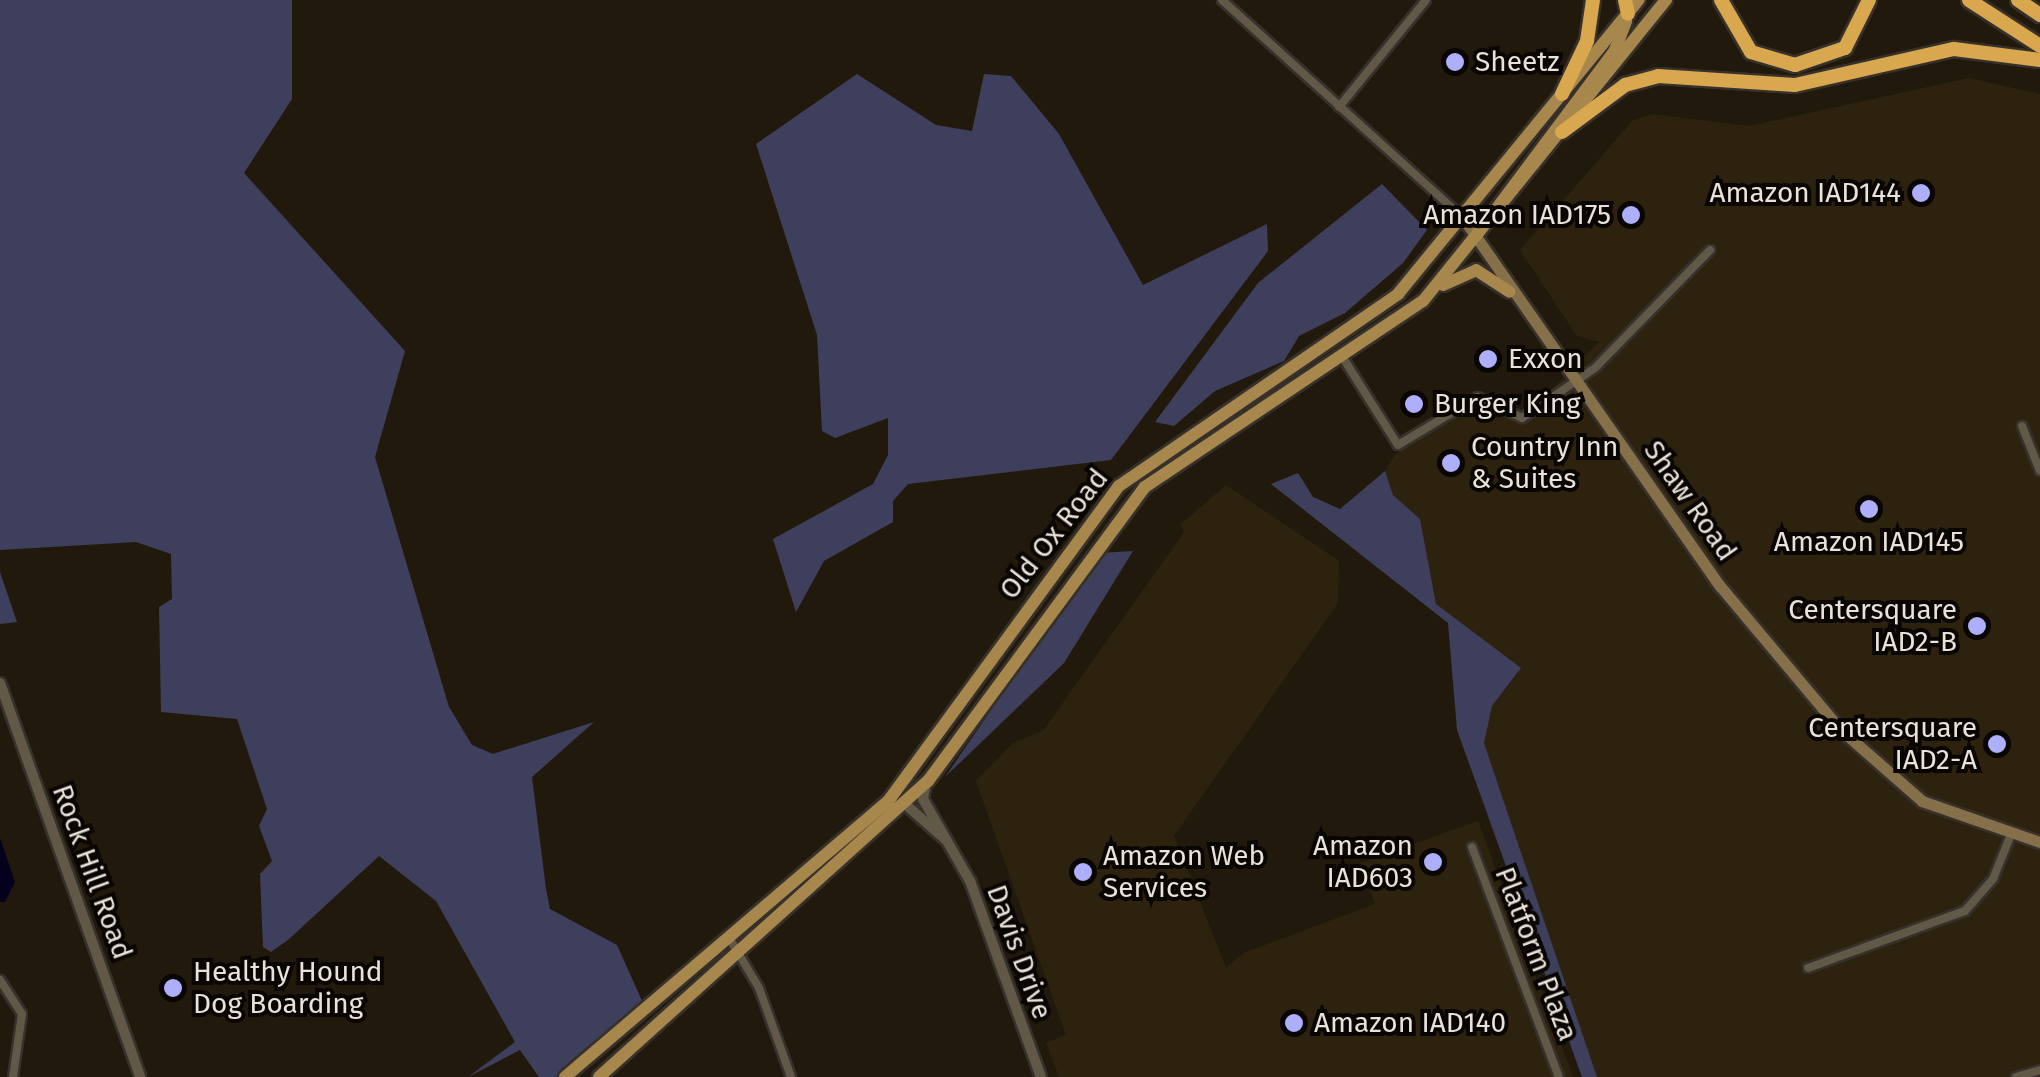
<!DOCTYPE html>
<html>
<head>
<meta charset="utf-8">
<style>
  body { margin:0 }
  #map { position:relative; width:2040px; height:1077px; overflow:hidden; background:#211a0c; font-family:"Fira Sans",sans-serif }
  div>[style] { position:absolute }
  .built>* { inset:0; background:#2d220e }
  .green>* { inset:0; background:#3e3f5d }
  .water>* { inset:0; background:#05011c }
  .roads { filter:drop-shadow(2px 0 #37312b) drop-shadow(-2px 0 #37312b) drop-shadow(0 2px #37312b) drop-shadow(0 -2px #37312b) }
  .minor>* { height:8px; margin:-4px; padding:0 4px; transform-origin:4px; border-radius:4px; background:#615848 }
  .tertiary>* { height:10px; margin:-5px; padding:0 5px; transform-origin:5px; border-radius:5px; background:#615848 }
  .secondary>* { height:11px; margin:-5.5px; padding:0 5.5px; transform-origin:5.5px; border-radius:5.5px; background:#85704a }
  .primary>* { height:12px; margin:-6px; padding:0 6px; transform-origin:6px; border-radius:6px; background:#a8874c }
  .motorway>* { height:14px; margin:-7px; padding:0 7px; transform-origin:7px; border-radius:7px; background:#d8a74e }
  .dots>* { width:28px; height:28px; translate:-50% -50%; box-sizing:border-box; border:5px solid #080502; border-radius:50% }
  span { translate:-50% -50%; white-space:nowrap; text-align:center; line-height:1.15; -webkit-text-stroke:8px #080502; paint-order:stroke }
  .poi-label { font-size:28px; color:#e8e2d9 }
  .left { translate:0 -50%; text-align:left }
  .right { translate:-100% -50%; text-align:right }
  .street-label { font-size:28px; color:#e8e2d9 }
</style>
</head>
<body>
<div id="map">
  <div class="built">
    <i style="clip-path:polygon(1969px 78px,2040px 94px,2040px 1077px,1597px 1077px,1484px 743px,1492px 706px,1518px 673px,1436px 604px,1420px 519px,1393px 495px,1385px 471px,1395px 454px,1484px 399px,1512px 413px,1534px 407px,1599px 342px,1577px 336px,1520px 250px,1633px 120px,1653px 114px,1749px 126px)"></i>
    <i style="clip-path:polygon(1226px 485px,1339px 561px,1338px 603px,1174px 836px,1226px 968px,1243px 953px,1375px 904px,1360px 863px,1478px 821px,1573px 1077px,1059px 1077px,1046px 1043px,1066px 1035px,976px 781px,1013px 743px,1043px 731px,1184px 532px,1181px 524px)"></i>
  </div>
  <div class="green">
    <i style="clip-path:polygon(0 0,292px 0,292px 99px,244px 173px,405px 351px,375px 457px,449px 707px,472px 745px,493px 754px,594px 722px,532px 777px,546px 889px,550px 909px,617px 945px,643px 1003px,556px 1077px,539px 1077px,520px 1050px,468px 1077px,515px 1042px,436px 901px,379px 856px,288px 940px,271px 952px,263px 947px,260px 874px,272px 861px,259px 826px,267px 809px,237px 719px,161px 712px,159px 607px,172px 599px,171px 554px,136px 542px,0 550px)"></i>
    <i style="clip-path:polygon(857px 74px,936px 125px,972px 131px,984px 74px,1011px 76px,1059px 134px,1143px 285px,1267px 224px,1268px 251px,1111px 460px,908px 484px,893px 501px,893px 522px,824px 561px,796px 612px,773px 539px,873px 484px,888px 455px,888px 418px,835px 438px,822px 431px,817px 335px,756px 144px)"></i>
    <i style="clip-path:polygon(1382px 184px,1427px 230px,1403px 263px,1345px 313px,1299px 336px,1284px 361px,1215px 391px,1174px 426px,1155px 422px,1258px 283px)"></i>
    <i style="clip-path:polygon(1385px 471px,1393px 495px,1420px 519px,1436px 604px,1521px 668px,1492px 706px,1484px 743px,1597px 1077px,1582px 1077px,1457px 730px,1448px 623px,1271px 484px,1298px 473px,1313px 497px,1340px 509px)"></i>
    <i style="clip-path:polygon(1133px 551px,1064px 663px,945px 777px,1099px 553px)"></i>
    <i style="clip-path:polygon(0 572px,17px 622px,0 624px)"></i>
  </div>
  <div class="water">
    <i style="clip-path:polygon(0 838px,15px 882px,5px 902px,0 902px)"></i>
  </div>
  <div class="roads">
    <div class="minor">
      <i style="left:1222px;top:0;width:325px;rotate:42.1deg"></i>
      <i style="left:1339px;top:107px;width:138px;rotate:-50.9deg"></i>
      <i style="left:1345px;top:361px;width:99px;rotate:57.8deg"></i>
      <i style="left:1398px;top:445px;width:93px;rotate:-31deg"></i>
      <i style="left:1478px;top:397px;width:49px;rotate:25.5deg"></i>
      <i style="left:1522px;top:418px;width:88px;rotate:-34.4deg"></i>
      <i style="left:1595px;top:368px;width:165px;rotate:-45.7deg"></i>
      <i style="left:2022px;top:426px;width:48px;rotate:68.2deg"></i>
      <i style="left:1472px;top:847px;width:246px;rotate:69.3deg"></i>
      <i style="left:731px;top:941px;width:55px;rotate:59.2deg"></i>
      <i style="left:759px;top:988px;width:95px;rotate:70.2deg"></i>
      <i style="left:1808px;top:968px;width:167px;rotate:-20deg"></i>
      <i style="left:1965px;top:911px;width:43px;rotate:-48.8deg"></i>
      <i style="left:1993px;top:879px;width:45px;rotate:-68deg"></i>
      <i style="left:0;top:980px;width:40px;rotate:57.1deg"></i>
      <i style="left:22px;top:1014px;width:64px;rotate:98.1deg"></i>
      <i style="left:2016px;top:1077px;width:25px;rotate:-16deg"></i>
    </div>
    <div class="tertiary">
      <i style="left:0;top:683px;width:418px;rotate:70.4deg"></i>
      <i style="left:926px;top:783px;width:16px;rotate:101deg"></i>
      <i style="left:923px;top:799px;width:95px;rotate:60.2deg"></i>
      <i style="left:970px;top:881px;width:208px;rotate:70.1deg"></i>
      <i style="left:905px;top:804px;width:55px;rotate:41.3deg"></i>
    </div>
    <div class="secondary">
      <i style="left:1463px;top:218px;width:449px;rotate:55.1deg"></i>
      <i style="left:1720px;top:586px;width:188px;rotate:50deg"></i>
      <i style="left:1841px;top:730px;width:108px;rotate:41.2deg"></i>
      <i style="left:1922px;top:801px;width:125px;rotate:19.2deg"></i>
    </div>
    <div class="primary">
      <i style="left:1476px;top:236px;width:232px;rotate:-53.2deg"></i>
      <i style="left:1615px;top:50px;width:31px;rotate:-69deg"></i>
      <i style="left:1443px;top:285px;width:36px;rotate:-24deg"></i>
      <i style="left:1476px;top:270px;width:40px;rotate:32.9deg"></i>
      <i style="left:565px;top:1077px;width:426px;rotate:-40.5deg"></i>
      <i style="left:889px;top:800px;width:389px;rotate:-53.8deg"></i>
      <i style="left:1119px;top:486px;width:339px;rotate:-34.5deg"></i>
      <i style="left:1398px;top:294px;width:380px;rotate:-50.7deg"></i>
      <i style="left:599px;top:1077px;width:443px;rotate:-42deg"></i>
      <i style="left:928px;top:781px;width:365px;rotate:-53.6deg"></i>
      <i style="left:1145px;top:487px;width:334px;rotate:-33.8deg"></i>
      <i style="left:1423px;top:301px;width:387px;rotate:-51.1deg"></i>
    </div>
    <div class="motorway">
      <i style="left:1625px;top:0;width:14px;rotate:78deg"></i>
      <i style="left:1721px;top:0;width:60px;rotate:60deg"></i>
      <i style="left:1751px;top:52px;width:46px;rotate:16.5deg"></i>
      <i style="left:1795px;top:65px;width:53px;rotate:-18.8deg"></i>
      <i style="left:1845px;top:48px;width:54px;rotate:-63.4deg"></i>
      <i style="left:1969px;top:0;width:85px;rotate:32.9deg"></i>
      <i style="left:2018px;top:0;width:27px;rotate:34deg"></i>
      <i style="left:1562px;top:94px;width:59px;rotate:-64.7deg"></i>
      <i style="left:1587px;top:41px;width:41px;rotate:-81.7deg"></i>
      <i style="left:1562px;top:132px;width:79px;rotate:-36.7deg"></i>
      <i style="left:1625px;top:85px;width:34px;rotate:-15deg"></i>
      <i style="left:1658px;top:76px;width:137px;rotate:3.8deg"></i>
      <i style="left:1795px;top:85px;width:163px;rotate:-12.8deg"></i>
      <i style="left:1954px;top:49px;width:87px;rotate:7.3deg"></i>
    </div>
  </div>
  <div class="dots">
    <i style="left:1455px;top:62px;background:#adaffb"></i>
    <i style="left:1921px;top:193px;background:#adaffb"></i>
    <i style="left:1631px;top:215px;background:#adaffb"></i>
    <i style="left:1488px;top:359px;background:#adaffb"></i>
    <i style="left:1414px;top:404px;background:#adaffb"></i>
    <i style="left:1451px;top:463px;background:#adaffb"></i>
    <i style="left:1869px;top:509px;background:#adaffb"></i>
    <i style="left:1977px;top:626px;background:#adaffb"></i>
    <i style="left:1997px;top:744px;background:#adaffb"></i>
    <i style="left:1433px;top:862px;background:#adaffb"></i>
    <i style="left:1083px;top:872px;background:#adaffb"></i>
    <i style="left:173px;top:988px;background:#adaffb"></i>
    <i style="left:1294px;top:1023px;background:#adaffb"></i>
  </div>
  <div class="poi-label">
    <span class="left" style="left:1475px;top:62px">Sheetz</span>
    <span class="right" style="left:1901px;top:193px">Amazon IAD144</span>
    <span class="right" style="left:1611px;top:215px">Amazon IAD175</span>
    <span class="left" style="left:1508px;top:359px">Exxon</span>
    <span class="left" style="left:1434px;top:404px">Burger King</span>
    <span class="left" style="left:1471px;top:463px">Country Inn<br>&amp; Suites</span>
    <span style="left:1869px;top:542px">Amazon IAD145</span>
    <span class="right" style="left:1957px;top:626px">Centersquare<br>IAD2-B</span>
    <span class="right" style="left:1977px;top:744px">Centersquare<br>IAD2-A</span>
    <span class="right" style="left:1413px;top:862px">Amazon<br>IAD603</span>
    <span class="left" style="left:1103px;top:872px">Amazon Web<br>Services</span>
    <span class="left" style="left:193px;top:988px">Healthy Hound<br>Dog Boarding</span>
    <span class="left" style="left:1314px;top:1023px">Amazon IAD140</span>
  </div>
  <div class="street-label">
    <span style="left:1690px;top:501px;rotate:55deg">Shaw Road</span>
    <span style="left:1054px;top:534px;rotate:-52deg">Old Ox Road</span>
    <span style="left:92px;top:872px;rotate:70deg">Rock Hill Road</span>
    <span style="left:1019px;top:952px;rotate:70deg">Davis Drive</span>
    <span style="left:1536px;top:954px;rotate:69deg">Platform Plaza</span>
  </div>
</div>
</body>
</html>
